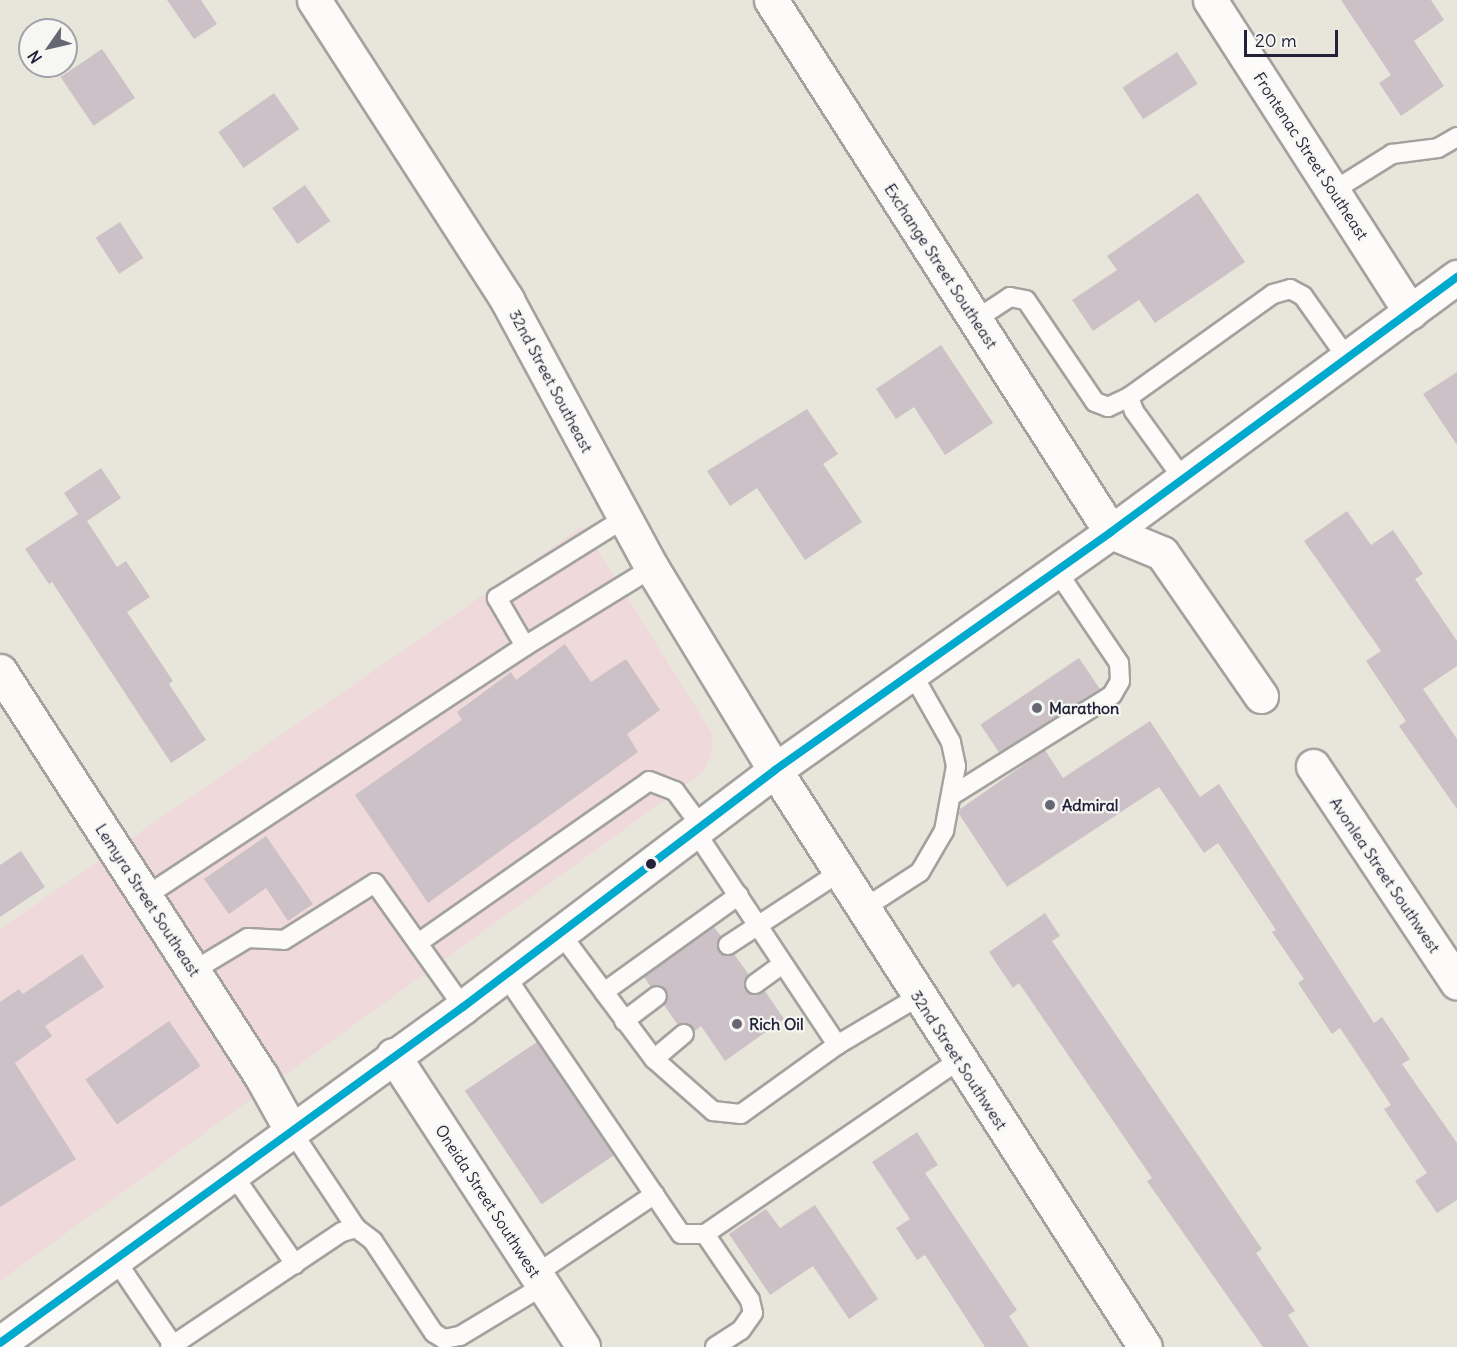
<!DOCTYPE html>
<html>
<head>
<meta charset="utf-8">
<style>
  body { margin:0 }
  #map { position:relative; width:1457px; height:1347px; overflow:hidden; background:#e8e6da; font-family:Delius,sans-serif }
  div>[style] { position:absolute }
  .built>* { inset:0; background:#efd9db }
  .building>* { inset:0; background:#ccc1c6; transform-origin:0 0 }
  .roads { filter:drop-shadow(2px 0 #a3a29f) drop-shadow(-2px 0 #a3a29f) drop-shadow(0 2px #a3a29f) drop-shadow(0 -2px #a3a29f) }
  .lane>* { height:18px; margin:-9px; padding:0 9px; transform-origin:9px; border-radius:9px; background:#fcfbf9 }
  .street>* { height:33px; margin:-16.5px; padding:0 16.5px; transform-origin:16.5px; border-radius:16.5px; background:#fcfbf9 }
  .secondary>* { height:33px; margin:-16.5px; padding:0 16.5px; transform-origin:16.5px; border-radius:16.5px; background:#fcfbf9 }
  .primary>* { height:33px; margin:-16.5px; padding:0 16.5px; transform-origin:16.5px; border-radius:16.5px; background:#fcfbf9 }
  .bus-1>* { height:8px; margin:-4px; padding:0 4px; transform-origin:4px; border-radius:4px; background:#00a9ce }
  .dots>* { width:16px; height:16px; translate:-50% -50%; box-sizing:border-box; border:3px solid #f6f6f2; border-radius:50% }
  span { translate:-50% -50%; white-space:nowrap; text-align:center; line-height:1.15; -webkit-text-stroke:4.5px #f6f6f2; paint-order:stroke }
  .street-label { font-size:16px; color:#22223b }
  .poi-label { font-size:16px; color:#22223b; font-weight:700 }
  .left { translate:0 -50%; text-align:left }
  .north { position:absolute; left:18px; top:18px; width:60px; height:60px; box-sizing:border-box; background:#f6f6f2; border:2px solid #a1a1a9; border-radius:50%; rotate:236deg; font-size:16px; font-weight:700; line-height:24px; text-align:center; color:#22223b }
  .north::after { content:''; display:block; margin:auto; width:21px; height:27px; background:#676773; clip-path:polygon(50% 0,100% 100%,50% 72%,0 100%) }
  .scale { position:absolute; left:1244px; top:30px; width:94px; height:27px; box-sizing:border-box; border:3px solid #22223b; border-top:0; padding-left:8px; font-size:18px; line-height:21px; white-space:nowrap; color:#22223b; -webkit-text-stroke:4px #f6f6f2; paint-order:stroke }
</style>
</head>
<body>
<div id="map">
  <div class="built">
    <i style="clip-path:polygon(583px 526px,713px 735px,711px 756px,702px 773px,0 1281px,0 929px)"></i>
  </div>
  <div class="building">
    <i style="clip-path:polygon(167px 0,201px 0,217px 24px,194px 39px)"></i>
    <i style="clip-path:polygon(1341px 0,1431px 0,1444px 20px,1414px 41px,1444px 86px,1401px 116px,1379px 83px,1391px 75px)"></i>
    <i style="left:102px;top:49px;width:59px;height:50px;rotate:56deg"></i>
    <i style="left:1177px;top:52px;width:38px;height:65px;rotate:57deg"></i>
    <i style="left:274px;top:93px;width:44px;height:68px;rotate:55deg"></i>
    <i style="left:305px;top:185px;width:44px;height:40px;rotate:55deg"></i>
    <i style="clip-path:polygon(1198px 193px,1245px 262px,1155px 323px,1139px 300px,1093px 331px,1072px 300px,1117px 270px,1107px 256px)"></i>
    <i style="left:120px;top:222px;width:43px;height:29px;rotate:57deg"></i>
    <i style="clip-path:polygon(941px 345px,993px 423px,945px 455px,914px 407px,896px 419px,876px 389px)"></i>
    <i style="clip-path:polygon(1457px 372px,1457px 445px,1423px 394px)"></i>
    <i style="clip-path:polygon(807px 409px,838px 454px,823px 464px,862px 522px,805px 560px,757px 488px,730px 506px,707px 471px)"></i>
    <i style="clip-path:polygon(101px 468px,121px 498px,87px 521px,117px 567px,126px 561px,150px 597px,127px 612px,173px 681px,169px 684px,206px 740px,171px 763px,52px 582px,49px 584px,25px 549px,78px 514px,64px 493px)"></i>
    <i style="clip-path:polygon(1347px 511px,1371px 545px,1393px 530px,1423px 574px,1415px 579px,1457px 641px,1457px 666px,1423px 689px,1457px 739px,1457px 809px,1399px 726px,1406px 721px,1366px 661px,1381px 651px,1304px 541px)"></i>
    <i style="clip-path:polygon(565px 644px,591px 682px,626px 659px,660px 710px,627px 734px,638px 752px,428px 903px,355px 795px,462px 720px,457px 712px,511px 672px,516px 680px)"></i>
    <i style="left:1079px;top:658px;width:37px;height:119px;rotate:56deg"></i>
    <i style="clip-path:polygon(1150px 721px,1200px 797px,1219px 784px,1374px 1023px,1382px 1017px,1410px 1059px,1402px 1064px,1457px 1143px,1457px 1200px,1437px 1213px,1415px 1181px,1427px 1173px,1384px 1109px,1391px 1105px,1340px 1028px,1332px 1034px,1298px 983px,1304px 979px,1272px 932px,1276px 930px,1218px 843px,1204px 853px,1159px 787px,1007px 887px,959px 814px,960px 809px,1045px 750px,1063px 778px)"></i>
    <i style="clip-path:polygon(266px 836px,313px 904px,288px 921px,266px 888px,229px 914px,204px 879px)"></i>
    <i style="clip-path:polygon(21px 851px,45px 887px,0 917px,0 865px)"></i>
    <i style="clip-path:polygon(1045px 913px,1060px 936px,1052px 941px,1262px 1249px,1256px 1253px,1295px 1311px,1288px 1315px,1309px 1347px,1263px 1347px,1147px 1181px,1152px 1178px,1019px 983px,1013px 988px,989px 952px)"></i>
    <i style="clip-path:polygon(714px 927px,721px 936px,717px 945px,719px 952px,734px 954px,749px 975px,744px 984px,746px 991px,756px 995px,765px 991px,784px 1019px,725px 1061px,701px 1026px,695px 1031px,687px 1023px,678px 1025px,664px 1005px,666px 990px,661px 985px,651px 987px,644px 977px)"></i>
    <i style="clip-path:polygon(82px 954px,104px 987px,45px 1026px,52px 1036px,15px 1063px,76px 1159px,0 1207px,0 1002px,19px 989px,23px 994px)"></i>
    <i style="left:169px;top:1021px;width:55px;height:102px;rotate:55deg"></i>
    <i style="left:537px;top:1042px;width:137px;height:87px;rotate:56deg"></i>
    <i style="clip-path:polygon(917px 1132px,938px 1165px,925px 1173px,1017px 1310px,1009px 1316px,1029px 1347px,985px 1347px,925px 1255px,917px 1260px,896px 1228px,910px 1219px,872px 1162px)"></i>
    <i style="clip-path:polygon(815px 1205px,878px 1299px,849px 1319px,813px 1266px,770px 1295px,729px 1234px,766px 1209px,780px 1228px)"></i>
  </div>
  <div class="roads">
    <div class="lane">
      <i style="left:1333px;top:191px;width:70px;rotate:-32.1deg"></i>
      <i style="left:1392px;top:154px;width:46px;rotate:-7.4deg"></i>
      <i style="left:1438px;top:148px;width:22px;rotate:-30deg"></i>
      <i style="left:975px;top:320px;width:42px;rotate:-33.3deg"></i>
      <i style="left:1010px;top:297px;width:16px;rotate:11deg"></i>
      <i style="left:1026px;top:300px;width:123px;rotate:55.9deg"></i>
      <i style="left:1095px;top:402px;width:14px;rotate:21deg"></i>
      <i style="left:1108px;top:407px;width:23px;rotate:-25deg"></i>
      <i style="left:1129px;top:397px;width:177px;rotate:-35.6deg"></i>
      <i style="left:1273px;top:294px;width:18px;rotate:-16deg"></i>
      <i style="left:1290px;top:289px;width:15px;rotate:28deg"></i>
      <i style="left:1303px;top:296px;width:76px;rotate:54.6deg"></i>
      <i style="left:1129px;top:397px;width:15px;rotate:70deg"></i>
      <i style="left:1134px;top:411px;width:84px;rotate:54.2deg"></i>
      <i style="left:525px;top:646px;width:56px;rotate:-120.3deg"></i>
      <i style="left:497px;top:598px;width:151px;rotate:-32deg"></i>
      <i style="left:951px;top:796px;width:190px;rotate:-32.1deg"></i>
      <i style="left:1112px;top:695px;width:16px;rotate:-60deg"></i>
      <i style="left:1120px;top:681px;width:18px;rotate:-93deg"></i>
      <i style="left:1119px;top:663px;width:111px;rotate:-124deg"></i>
      <i style="left:695px;top:831px;width:257px;rotate:56.4deg"></i>
      <i style="left:837px;top:1045px;width:94px;rotate:-30.7deg"></i>
      <i style="left:146px;top:896px;width:454px;rotate:-33.4deg"></i>
      <i style="left:525px;top:646px;width:149px;rotate:-31.6deg"></i>
      <i style="left:863px;top:909px;width:68px;rotate:-33deg"></i>
      <i style="left:920px;top:872px;width:48px;rotate:-59.7deg"></i>
      <i style="left:944px;top:831px;width:66px;rotate:-79.5deg"></i>
      <i style="left:956px;top:766px;width:25px;rotate:-102deg"></i>
      <i style="left:951px;top:742px;width:79px;rotate:-119.5deg"></i>
      <i style="left:561px;top:934px;width:72px;rotate:53.4deg"></i>
      <i style="left:604px;top:992px;width:166px;rotate:-35.7deg"></i>
      <i style="left:418px;top:943px;width:282px;rotate:-35deg"></i>
      <i style="left:649px;top:781px;width:28px;rotate:21deg"></i>
      <i style="left:675px;top:791px;width:44px;rotate:53.4deg"></i>
      <i style="left:728px;top:945px;width:134px;rotate:-33.1deg"></i>
      <i style="left:193px;top:971px;width:64px;rotate:-31deg"></i>
      <i style="left:248px;top:938px;width:36px;rotate:3deg"></i>
      <i style="left:284px;top:940px;width:107px;rotate:-32.1deg"></i>
      <i style="left:375px;top:883px;width:152px;rotate:54.6deg"></i>
      <i style="left:505px;top:975px;width:313px;rotate:55.8deg"></i>
      <i style="left:681px;top:1234px;width:24px"></i>
      <i style="left:705px;top:1234px;width:308px;rotate:-34.4deg"></i>
      <i style="left:755px;top:984px;width:34px;rotate:-36deg"></i>
      <i style="left:604px;top:992px;width:84px;rotate:53.3deg"></i>
      <i style="left:654px;top:1059px;width:39px;rotate:-40deg"></i>
      <i style="left:624px;top:1021px;width:41px;rotate:-37.1deg"></i>
      <i style="left:654px;top:1059px;width:79px;rotate:41.4deg"></i>
      <i style="left:713px;top:1111px;width:28px;rotate:6deg"></i>
      <i style="left:741px;top:1114px;width:118px;rotate:-35.7deg"></i>
      <i style="left:291px;top:1130px;width:118px;rotate:56.4deg"></i>
      <i style="left:232px;top:1173px;width:111px;rotate:55.3deg"></i>
      <i style="left:705px;top:1234px;width:80px;rotate:55.7deg"></i>
      <i style="left:750px;top:1300px;width:13px;rotate:77deg"></i>
      <i style="left:753px;top:1313px;width:21px;rotate:125deg"></i>
      <i style="left:741px;top:1330px;width:31px;rotate:147deg"></i>
      <i style="left:115px;top:1259px;width:104px;rotate:56deg"></i>
      <i style="left:536px;top:1274px;width:143px;rotate:-33.9deg"></i>
      <i style="left:170px;top:1347px;width:207px;rotate:-33.8deg"></i>
      <i style="left:342px;top:1232px;width:15px;rotate:-16deg"></i>
      <i style="left:356px;top:1228px;width:21px;rotate:37deg"></i>
      <i style="left:373px;top:1241px;width:110px;rotate:56.5deg"></i>
      <i style="left:434px;top:1333px;width:12px;rotate:31deg"></i>
      <i style="left:444px;top:1339px;width:16px;rotate:-11deg"></i>
      <i style="left:460px;top:1336px;width:97px;rotate:-31.1deg"></i>
    </div>
    <div class="street">
      <i style="left:771px;top:0;width:631px;rotate:57.42deg"></i>
      <i style="left:1111px;top:532px;width:55px;rotate:22.4deg"></i>
      <i style="left:1162px;top:553px;width:174px;rotate:55.3deg"></i>
      <i style="left:1210px;top:0;width:371px;rotate:57.3deg"></i>
      <i style="left:0;top:671px;width:482px;rotate:57.2deg"></i>
      <i style="left:261px;top:1076px;width:62px;rotate:60.9deg"></i>
      <i style="left:1313px;top:766px;width:260px;rotate:56.4deg"></i>
      <i style="left:393px;top:1055px;width:348px;rotate:56.9deg"></i>
    </div>
    <div class="secondary">
      <i style="left:314px;top:0;width:357px;rotate:57.2deg"></i>
      <i style="left:507px;top:300px;width:305px;rotate:61.6deg"></i>
      <i style="left:652px;top:568px;width:237px;rotate:58.7deg"></i>
      <i style="left:775px;top:770px;width:685px;rotate:57.33deg"></i>
    </div>
    <div class="primary">
      <i style="left:0;top:1343px;width:572px;rotate:-35.97deg"></i>
      <i style="left:463px;top:1007px;width:392px;rotate:-37.2deg"></i>
      <i style="left:775px;top:770px;width:412px;rotate:-35.3deg"></i>
      <i style="left:1111px;top:532px;width:430px;rotate:-36.4deg"></i>
    </div>
  </div>
  <div class="bus-1">
    <i style="left:0;top:1343px;width:572px;rotate:-35.97deg"></i>
    <i style="left:463px;top:1007px;width:392px;rotate:-37.2deg"></i>
    <i style="left:775px;top:770px;width:412px;rotate:-35.3deg"></i>
    <i style="left:1111px;top:532px;width:430px;rotate:-36.4deg"></i>
  </div>
  <div class="dots">
    <i style="left:1037px;top:708px;background:#676773"></i>
    <i style="left:1050px;top:805px;background:#676773"></i>
    <i style="left:651px;top:864px;background:#22223b"></i>
    <i style="left:737px;top:1024px;background:#676773"></i>
  </div>
  <div class="street-label">
    <span style="left:1311px;top:156px;rotate:57deg">Frontenac Street Southeast</span>
    <span style="left:941px;top:266px;rotate:57deg">Exchange Street Southeast</span>
    <span style="left:551px;top:381px;rotate:62deg">32nd Street Southeast</span>
    <span style="left:1385px;top:875px;rotate:56deg">Avonlea Street Southwest</span>
    <span style="left:148px;top:900px;rotate:57deg">Lemyra Street Southeast</span>
    <span style="left:959px;top:1060px;rotate:57deg">32nd Street Southwest</span>
    <span style="left:488px;top:1201px;rotate:57deg">Oneida Street Southwest</span>
  </div>
  <div class="poi-label">
    <span class="left" style="left:1049px;top:708px">Marathon</span>
    <span class="left" style="left:1062px;top:805px">Admiral</span>
    <span class="left" style="left:749px;top:1024px">Rich Oil</span>
  </div>
  <div class="north">N</div>
  <div class="scale">20 m</div>
</div>
</body>
</html>
